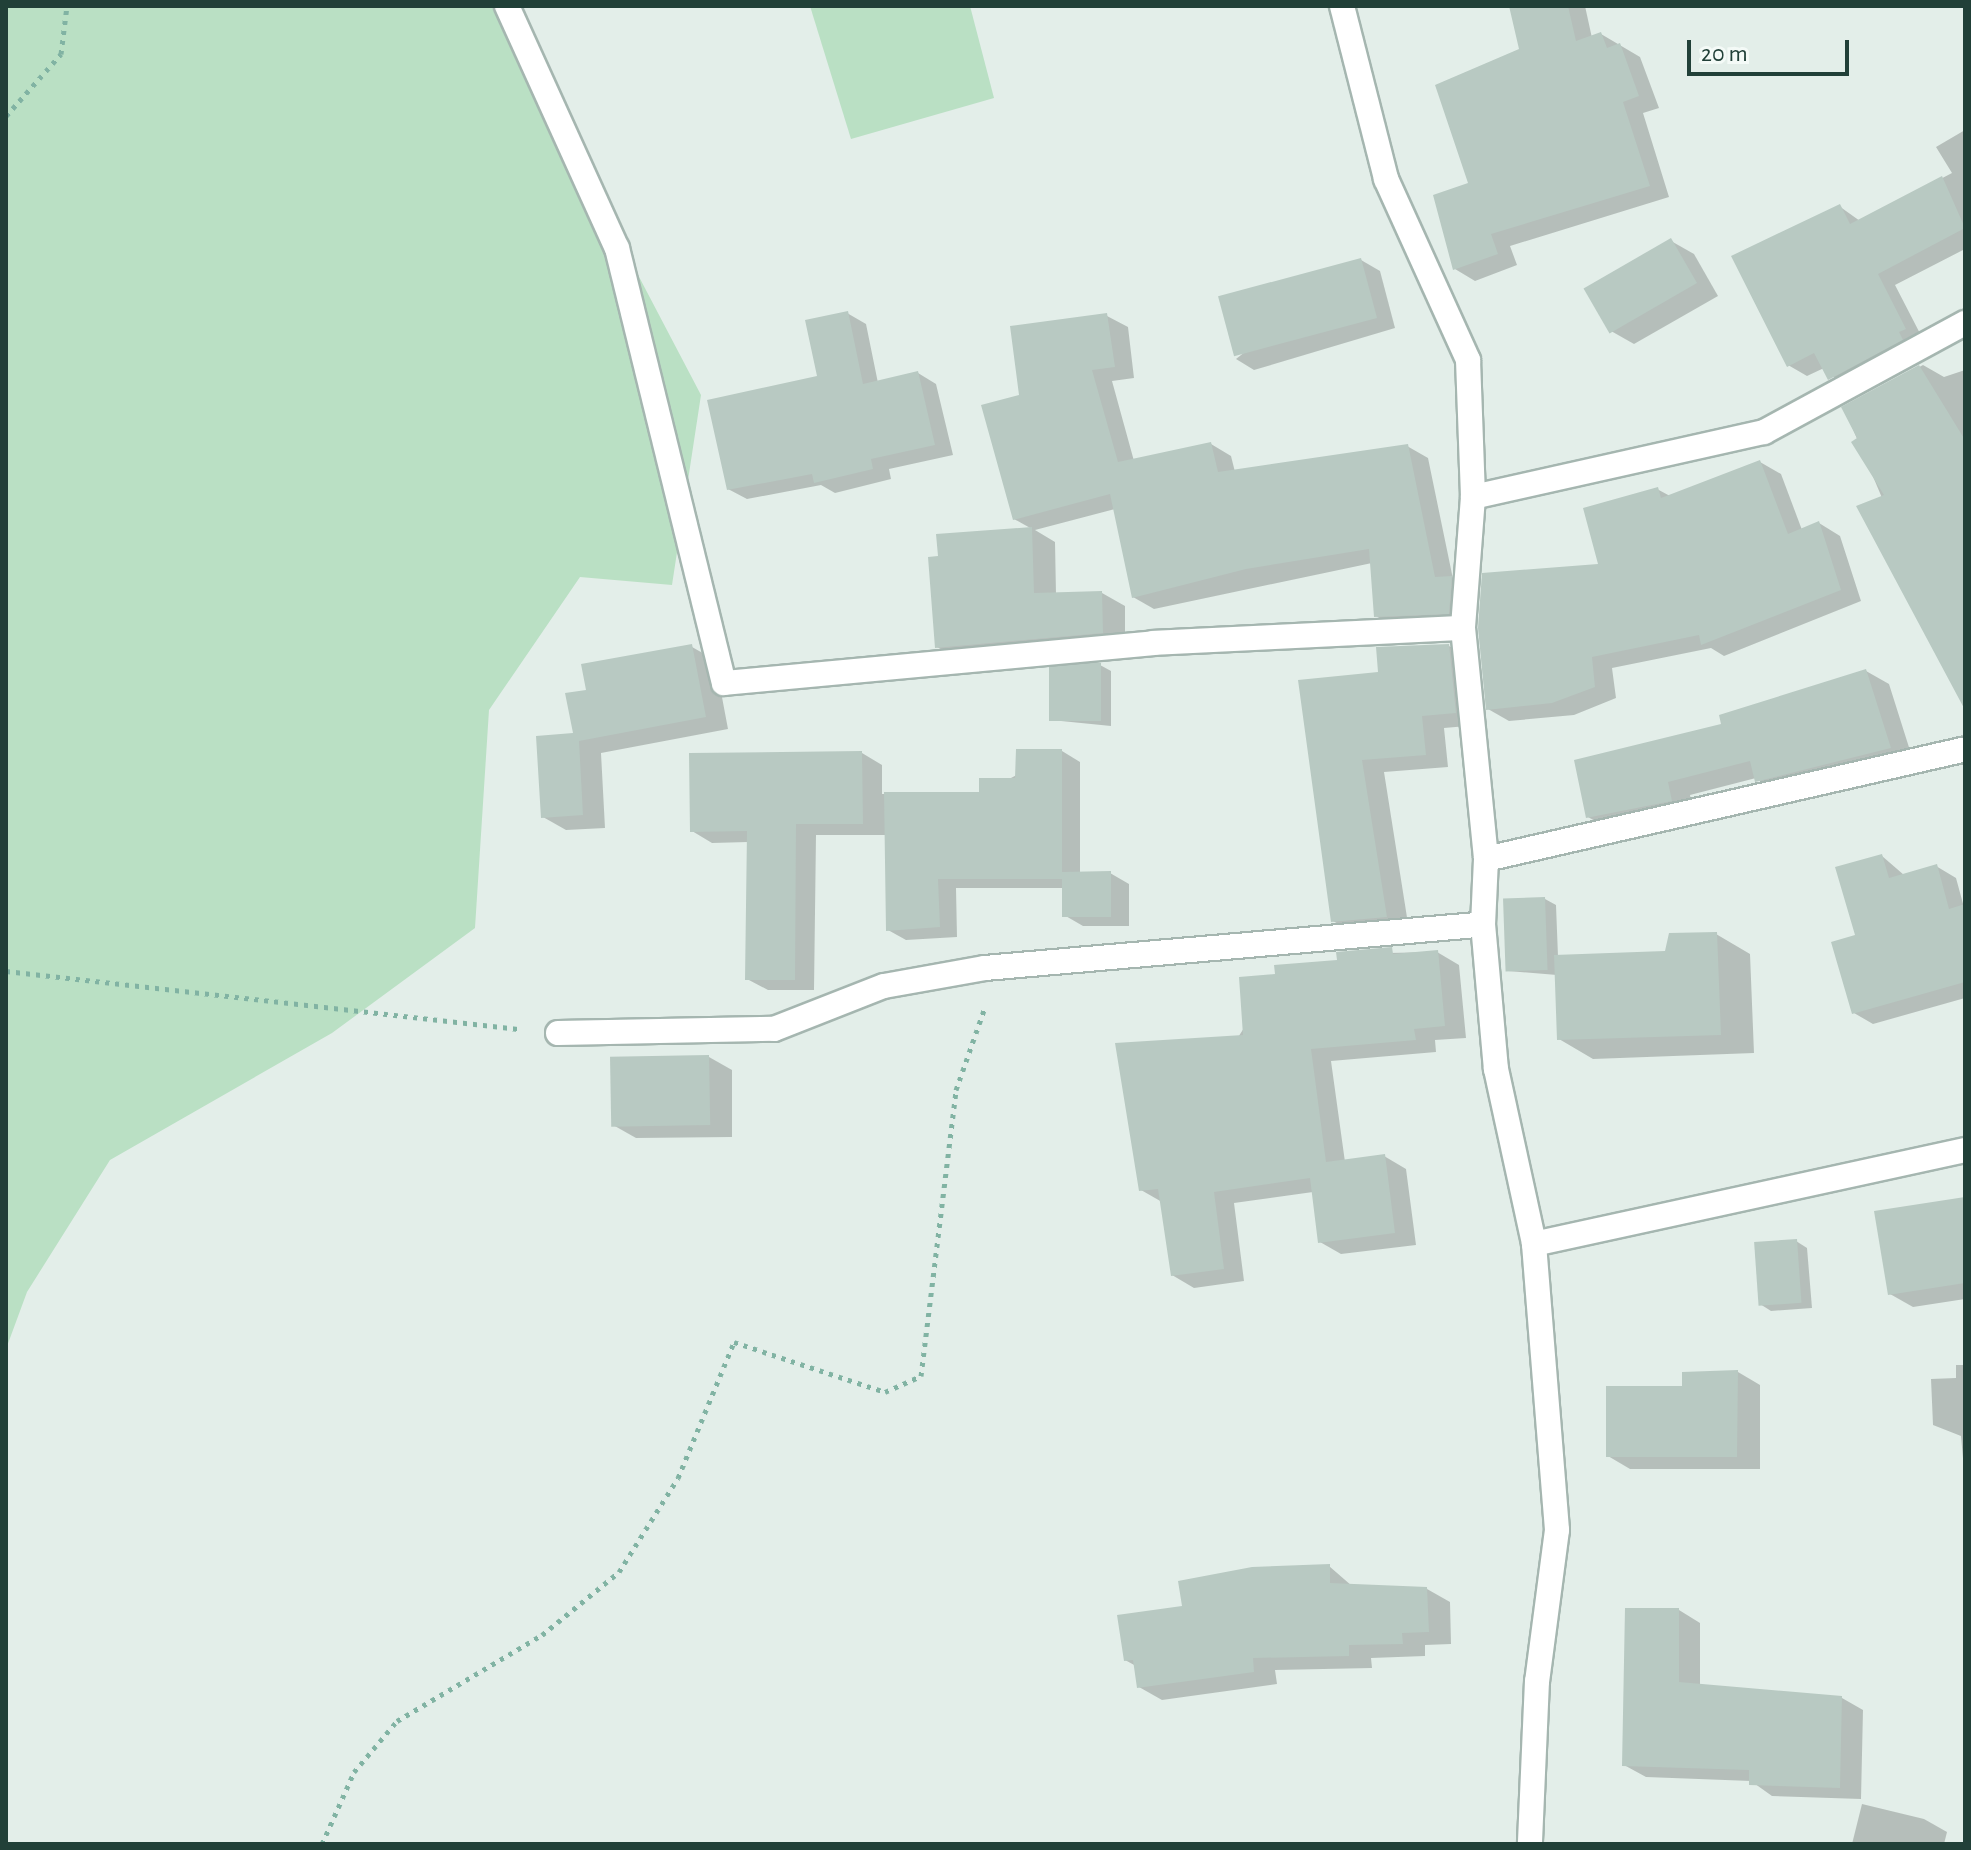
<!DOCTYPE html>
<html>
<head>
<meta charset="utf-8">
<style>
  body { margin:0 }
  #map { position:relative; width:1971px; height:1850px; overflow:hidden; background:#e3eee9; font-family:"Alegreya Sans",sans-serif }
  div>[style] { position:absolute }
  .green>* { inset:0; background:#bae0c4 }
  .shadow>* { inset:0; background:#0003 }
  .building>* { inset:0; background:#b8c9c2; transform-origin:0 0 }
  .path>* { height:5px; margin-top:-2.5px; transform-origin:0; background:repeating-linear-gradient(90deg,#81b3a3 0 4px,transparent 0 10px) }
  .roads { filter:drop-shadow(2px 0 #a5b6b0) drop-shadow(-2px 0 #a5b6b0) drop-shadow(0 2px #a5b6b0) drop-shadow(0 -2px #a5b6b0) }
  .service>* { height:24px; margin:-12px; padding:0 12px; transform-origin:12px; border-radius:12px; background:#fff }
  .minor>* { height:24px; margin:-12px; padding:0 12px; transform-origin:12px; border-radius:12px; background:#fff }
  span { translate:-50% -50%; white-space:nowrap; text-align:center; line-height:1.15; -webkit-text-stroke:6px #f4faf7; paint-order:stroke }
  .frame { position:absolute; inset:0; border:8px solid #214038; pointer-events:none }
  .scale { position:absolute; left:1687px; top:40px; width:162px; height:36px; box-sizing:border-box; border:4px solid #214038; border-top:0; padding-left:10px; font-size:24px; line-height:28px; white-space:nowrap; color:#214038; -webkit-text-stroke:6px #f4faf7; paint-order:stroke }
</style>
</head>
<body>
<div id="map">
  <div class="green">
    <i style="clip-path:polygon(6px 6px,497px 6px,701px 395px,672px 585px,580px 577px,489px 710px,475px 928px,332px 1033px,110px 1160px,27px 1292px,6px 1349px)"></i>
    <i style="clip-path:polygon(810px 6px,970px 6px,994px 98px,851px 139px)"></i>
  </div>
  <div class="shadow">
    <i style="clip-path:polygon(1511px 6px,1585px 6px,1592px 38px,1601px 34px,1640px 57px,1659px 108px,1643px 113px,1669px 197px,1510px 246px,1517px 265px,1475px 281px,1455px 269px,1470px 184px,1521px 50px)"></i>
    <i style="clip-path:polygon(1965px 130px,1965px 249px,1895px 285px,1927px 347px,1848px 390px,1824px 368px,1807px 376px,1788px 365px,1839px 206px,1860px 221px,1952px 173px,1936px 147px)"></i>
    <i style="clip-path:polygon(1671px 241px,1694px 254px,1718px 296px,1634px 344px,1611px 331px)"></i>
    <i style="clip-path:polygon(1361px 260px,1380px 271px,1395px 328px,1254px 370px,1236px 359px)"></i>
    <i style="clip-path:polygon(847px 313px,866px 324px,878px 383px,918px 373px,936px 384px,953px 455px,889px 469px,891px 479px,835px 493px,821px 485px,747px 499px,728px 489px,819px 378px)"></i>
    <i style="clip-path:polygon(1107px 316px,1128px 327px,1134px 378px,1112px 381px,1134px 461px,1211px 444px,1231px 456px,1235px 472px,1407px 446px,1428px 458px,1453px 579px,1472px 590px,1469px 624px,1396px 628px,1376px 616px,1372px 563px,1154px 609px,1133px 597px,1115px 509px,1035px 530px,1055px 542px,1056px 594px,1102px 593px,1125px 606px,1125px 645px,960px 660px,937px 647px,1032px 529px,1014px 519px,1021px 396px)"></i>
    <i style="clip-path:polygon(1923px 365px,1944px 377px,1965px 370px,1965px 694px,1844px 408px)"></i>
    <i style="clip-path:polygon(1760px 462px,1781px 474px,1802px 530px,1819px 523px,1840px 536px,1861px 601px,1724px 656px,1711px 648px,1612px 668px,1616px 698px,1574px 715px,1509px 721px,1488px 709px,1657px 489px,1670px 496px)"></i>
    <i style="clip-path:polygon(1449px 646px,1472px 659px,1479px 725px,1444px 728px,1448px 767px,1384px 772px,1409px 930px,1356px 934px,1333px 921px,1300px 681px,1380px 674px)"></i>
    <i style="clip-path:polygon(692px 647px,715px 660px,728px 729px,601px 753px,605px 828px,566px 830px,543px 817px,589px 691px)"></i>
    <i style="clip-path:polygon(1100px 665px,1111px 671px,1111px 726px,1051px 720px)"></i>
    <i style="clip-path:polygon(1866px 671px,1889px 684px,1913px 760px,1780px 794px,1756px 778px,1690px 795px,1694px 814px,1611px 830px,1588px 817px,1724px 726px)"></i>
    <i style="clip-path:polygon(1062px 751px,1080px 762px,1080px 874px,1110px 873px,1129px 884px,1129px 926px,1083px 926px,1064px 915px,1064px 888px,956px 888px,957px 937px,906px 940px,888px 930px,886px 835px,816px 835px,814px 990px,768px 990px,747px 979px,748px 842px,712px 843px,692px 831px,862px 753px,882px 765px,882px 794px,981px 794px)"></i>
    <i style="clip-path:polygon(1882px 856px,1904px 875px,1936px 866px,1956px 878px,1965px 911px,1965px 998px,1873px 1024px,1854px 1013px,1857px 937px)"></i>
    <i style="clip-path:polygon(1545px 899px,1556px 905px,1558px 956px,1666px 953px,1716px 934px,1750px 954px,1754px 1053px,1593px 1059px,1559px 1039px,1557px 975px,1508px 971px)"></i>
    <i style="clip-path:polygon(1437px 952px,1459px 965px,1466px 1038px,1435px 1040px,1436px 1052px,1331px 1061px,1345px 1162px,1384px 1156px,1406px 1169px,1416px 1245px,1341px 1254px,1320px 1242px,1313px 1192px,1234px 1203px,1244px 1281px,1194px 1288px,1172px 1275px,1162px 1202px,1141px 1190px,1277px 976px,1340px 962px,1339px 954px)"></i>
    <i style="clip-path:polygon(709px 1057px,732px 1070px,732px 1137px,636px 1138px,613px 1125px)"></i>
    <i style="clip-path:polygon(1965px 1199px,1965px 1299px,1913px 1307px,1890px 1294px)"></i>
    <i style="clip-path:polygon(1796px 1241px,1807px 1248px,1812px 1308px,1771px 1311px,1760px 1304px)"></i>
    <i style="clip-path:polygon(1956px 1365px,1965px 1365px,1965px 1481px,1961px 1436px,1933px 1425px,1931px 1379px,1956px 1378px)"></i>
    <i style="clip-path:polygon(1738px 1372px,1760px 1385px,1760px 1469px,1630px 1469px,1608px 1456px,1684px 1388px)"></i>
    <i style="clip-path:polygon(1329px 1566px,1352px 1586px,1427px 1589px,1450px 1602px,1451px 1644px,1425px 1645px,1425px 1656px,1371px 1658px,1372px 1668px,1275px 1670px,1277px 1684px,1162px 1700px,1139px 1687px,1136px 1666px,1125px 1660px,1184px 1607px)"></i>
    <i style="clip-path:polygon(1679px 1610px,1700px 1623px,1700px 1685px,1842px 1698px,1863px 1710px,1861px 1799px,1772px 1796px,1751px 1781px,1646px 1777px,1624px 1765px)"></i>
    <i style="clip-path:polygon(1862px 1804px,1924px 1819px,1947px 1832px,1944px 1844px,1852px 1844px)"></i>
  </div>
  <div class="building">
    <i style="clip-path:polygon(1509px 6px,1568px 6px,1576px 41px,1601px 32px,1607px 48px,1620px 43px,1639px 96px,1623px 102px,1650px 186px,1491px 234px,1498px 254px,1453px 270px,1433px 195px,1468px 183px,1435px 85px,1519px 49px)"></i>
    <i style="clip-path:polygon(1942px 176px,1965px 228px,1878px 274px,1906px 329px,1899px 332px,1903px 340px,1828px 380px,1814px 353px,1787px 367px,1731px 256px,1840px 204px,1850px 224px)"></i>
    <i style="left:1671px;top:238px;width:52px;height:101px;rotate:60deg"></i>
    <i style="left:1361px;top:258px;width:62px;height:148px;rotate:75deg"></i>
    <i style="clip-path:polygon(848px 311px,863px 384px,918px 371px,935px 445px,871px 459px,873px 469px,814px 483px,812px 474px,727px 490px,707px 400px,817px 376px,805px 320px)"></i>
    <i style="clip-path:polygon(1107px 313px,1115px 367px,1092px 370px,1118px 462px,1211px 442px,1218px 472px,1408px 444px,1435px 577px,1452px 576px,1449px 614px,1374px 617px,1369px 549px,1246px 569px,1132px 598px,1110px 494px,1013px 520px,981px 405px,1019px 395px,1010px 326px)"></i>
    <i style="clip-path:polygon(1919px 365px,1965px 440px,1965px 710px,1856px 506px,1884px 495px,1851px 442px,1857px 438px,1841px 407px)"></i>
    <i style="clip-path:polygon(1760px 460px,1788px 534px,1819px 521px,1841px 590px,1701px 645px,1699px 635px,1592px 657px,1595px 687px,1552px 703px,1486px 710px,1478px 628px,1482px 573px,1598px 564px,1583px 508px,1658px 487px,1661px 498px)"></i>
    <i style="clip-path:polygon(1032px 527px,1034px 593px,1102px 591px,1103px 633px,935px 648px,928px 557px,938px 556px,936px 534px)"></i>
    <i style="clip-path:polygon(692px 644px,706px 717px,579px 741px,583px 815px,541px 818px,536px 736px,573px 733px,565px 693px,586px 690px,581px 664px)"></i>
    <i style="clip-path:polygon(1449px 644px,1456px 713px,1422px 716px,1426px 755px,1362px 760px,1387px 917px,1331px 922px,1298px 680px,1378px 672px,1376px 647px)"></i>
    <i style="left:1101px;top:663px;width:58px;height:52px;rotate:90deg"></i>
    <i style="clip-path:polygon(1866px 669px,1891px 748px,1755px 782px,1750px 761px,1668px 782px,1672px 801px,1586px 818px,1574px 760px,1721px 724px,1719px 715px)"></i>
    <i style="clip-path:polygon(1016px 749px,1062px 749px,1062px 872px,1111px 871px,1111px 917px,1062px 917px,1062px 879px,938px 879px,940px 927px,886px 931px,884px 792px,979px 792px,979px 778px,1015px 778px)"></i>
    <i style="clip-path:polygon(862px 751px,863px 824px,796px 824px,795px 980px,745px 980px,747px 831px,690px 832px,689px 753px)"></i>
    <i style="clip-path:polygon(1882px 854px,1889px 878px,1937px 864px,1949px 909px,1965px 904px,1965px 982px,1852px 1014px,1831px 942px,1855px 935px,1835px 867px)"></i>
    <i style="left:1545px;top:897px;width:73px;height:42px;rotate:88deg"></i>
    <i style="clip-path:polygon(1717px 932px,1721px 1035px,1557px 1040px,1554px 955px,1665px 951px,1669px 933px)"></i>
    <i style="clip-path:polygon(1392px 947px,1393px 954px,1438px 950px,1445px 1026px,1414px 1029px,1416px 1040px,1311px 1049px,1326px 1162px,1385px 1154px,1395px 1233px,1318px 1243px,1310px 1178px,1214px 1192px,1224px 1269px,1171px 1276px,1158px 1189px,1139px 1191px,1115px 1043px,1243px 1035px,1239px 977px,1275px 974px,1274px 965px,1337px 960px,1336px 952px)"></i>
    <i style="left:709px;top:1055px;width:70px;height:99px;rotate:89deg"></i>
    <i style="clip-path:polygon(1965px 1197px,1965px 1283px,1888px 1295px,1874px 1211px)"></i>
    <i style="left:1797px;top:1239px;width:64px;height:43px;rotate:86deg"></i>
    <i style="clip-path:polygon(1738px 1370px,1737px 1457px,1606px 1457px,1606px 1386px,1682px 1386px,1682px 1372px)"></i>
    <i style="clip-path:polygon(1330px 1564px,1330px 1583px,1427px 1587px,1429px 1632px,1402px 1633px,1403px 1644px,1349px 1645px,1349px 1656px,1253px 1658px,1254px 1672px,1137px 1688px,1133px 1660px,1124px 1661px,1117px 1615px,1182px 1606px,1178px 1581px,1252px 1567px)"></i>
    <i style="clip-path:polygon(1625px 1608px,1679px 1608px,1679px 1682px,1842px 1696px,1840px 1788px,1749px 1785px,1749px 1770px,1622px 1766px)"></i>
  </div>
  <div class="path">
    <i style="left:6px;top:116px;width:83px;rotate:-48.4deg"></i>
    <i style="left:61px;top:54px;width:48px;rotate:-82.9deg"></i>
    <i style="left:6px;top:971px;width:515px;rotate:6.46deg"></i>
    <i style="left:322px;top:1844px;width:79px;rotate:-66deg"></i>
    <i style="left:354px;top:1772px;width:67px;rotate:-49.9deg"></i>
    <i style="left:397px;top:1721px;width:169px;rotate:-30.7deg"></i>
    <i style="left:542px;top:1635px;width:99px;rotate:-39.3deg"></i>
    <i style="left:619px;top:1572px;width:111px;rotate:-57.9deg"></i>
    <i style="left:678px;top:1478px;width:147px;rotate:-67.6deg"></i>
    <i style="left:734px;top:1342px;width:159px;rotate:18.3deg"></i>
    <i style="left:885px;top:1392px;width:39px;rotate:-24deg"></i>
    <i style="left:921px;top:1376px;width:288px;rotate:-83deg"></i>
    <i style="left:956px;top:1090px;width:88px;rotate:-70.7deg"></i>
  </div>
  <div class="roads">
    <div class="service">
      <i style="left:1486px;top:859px;width:491px;rotate:-12.9deg"></i>
    </div>
    <div class="minor">
      <i style="left:507px;top:6px;width:266px;rotate:65.6deg"></i>
      <i style="left:617px;top:248px;width:448px;rotate:76.2deg"></i>
      <i style="left:724px;top:683px;width:431px;rotate:-5.3deg"></i>
      <i style="left:1153px;top:643px;width:310px;rotate:-2.8deg"></i>
      <i style="left:1342px;top:6px;width:179px;rotate:75.7deg"></i>
      <i style="left:1386px;top:179px;width:199px;rotate:65.6deg"></i>
      <i style="left:1468px;top:360px;width:137px;rotate:87.9deg"></i>
      <i style="left:1473px;top:497px;width:131px;rotate:94.4deg"></i>
      <i style="left:1463px;top:628px;width:232px;rotate:84.3deg"></i>
      <i style="left:1486px;top:859px;width:65px;rotate:92.6deg"></i>
      <i style="left:1483px;top:924px;width:146px;rotate:84.9deg"></i>
      <i style="left:1496px;top:1069px;width:179px;rotate:77.7deg"></i>
      <i style="left:1534px;top:1244px;width:287px;rotate:85.4deg"></i>
      <i style="left:1557px;top:1530px;width:152px;rotate:97.5deg"></i>
      <i style="left:1537px;top:1681px;width:163px;rotate:92.5deg"></i>
      <i style="left:1473px;top:497px;width:298px;rotate:-12.6deg"></i>
      <i style="left:1764px;top:432px;width:229px;rotate:-28.5deg"></i>
      <i style="left:558px;top:1033px;width:216px;rotate:-1.1deg"></i>
      <i style="left:774px;top:1029px;width:118px;rotate:-21.4deg"></i>
      <i style="left:884px;top:986px;width:103px;rotate:-10.1deg"></i>
      <i style="left:985px;top:968px;width:500px;rotate:-5deg"></i>
      <i style="left:1534px;top:1244px;width:441px;rotate:-12.3deg"></i>
    </div>
  </div>
  <div class="frame"></div>
  <div class="scale">20 m</div>
</div>
</body>
</html>
